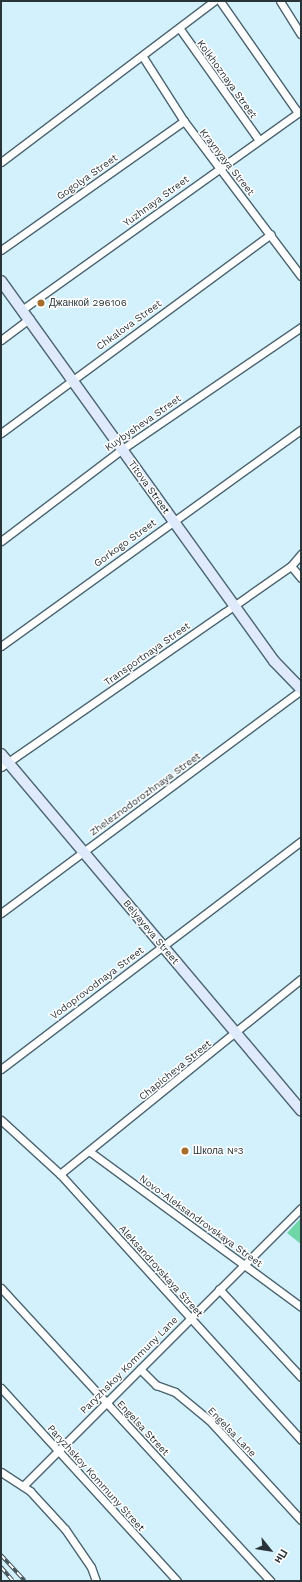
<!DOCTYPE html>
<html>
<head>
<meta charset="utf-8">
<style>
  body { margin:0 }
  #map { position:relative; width:302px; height:1582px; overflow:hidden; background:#d3f0fd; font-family:"Work Sans",sans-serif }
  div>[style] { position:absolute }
  .green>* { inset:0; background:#6ed6a7 }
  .roads { filter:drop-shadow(1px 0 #4c6570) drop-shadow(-1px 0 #4c6570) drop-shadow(0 1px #4c6570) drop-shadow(0 -1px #4c6570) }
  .minor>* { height:7px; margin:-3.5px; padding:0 3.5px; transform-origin:3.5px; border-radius:3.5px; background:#fff }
  .secondary>* { height:10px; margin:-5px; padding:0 5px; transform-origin:5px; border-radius:5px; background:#dfeafd }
  .rail>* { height:3.5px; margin-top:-1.75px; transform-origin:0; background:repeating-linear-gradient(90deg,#fff 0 6px,#3f4d53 0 12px); box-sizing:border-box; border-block:1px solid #3f4d53 }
  .dots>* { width:11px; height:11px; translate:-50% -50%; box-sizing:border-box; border:2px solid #fff; border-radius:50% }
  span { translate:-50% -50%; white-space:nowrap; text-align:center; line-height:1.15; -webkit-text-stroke:3px #fff; paint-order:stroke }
  .street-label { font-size:10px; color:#293439 }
  .poi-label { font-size:10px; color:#293439 }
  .left { translate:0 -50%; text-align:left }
  .frame { position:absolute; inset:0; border:2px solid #293439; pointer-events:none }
  .north { position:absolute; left:250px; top:1530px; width:40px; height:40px; -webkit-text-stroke:3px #fff; paint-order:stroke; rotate:120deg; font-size:11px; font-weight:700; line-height:16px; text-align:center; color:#293439 }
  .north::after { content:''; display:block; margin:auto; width:14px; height:18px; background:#293439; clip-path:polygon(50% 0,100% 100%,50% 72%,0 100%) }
</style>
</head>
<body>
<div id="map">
  <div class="green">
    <i style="clip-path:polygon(301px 1218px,301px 1244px,287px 1233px)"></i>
  </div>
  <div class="roads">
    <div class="minor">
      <i style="left:220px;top:1px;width:136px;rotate:55.1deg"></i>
      <i style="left:280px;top:1px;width:39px;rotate:58deg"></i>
      <i style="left:180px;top:29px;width:136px;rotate:54.6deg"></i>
      <i style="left:143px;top:57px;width:76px;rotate:57.4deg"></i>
      <i style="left:184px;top:121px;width:194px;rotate:53deg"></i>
      <i style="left:1px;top:162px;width:267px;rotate:-37.1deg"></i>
      <i style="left:1px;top:250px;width:224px;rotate:-35.2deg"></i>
      <i style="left:23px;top:309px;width:341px;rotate:-35.5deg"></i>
      <i style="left:1px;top:340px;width:36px;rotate:-37deg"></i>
      <i style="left:1px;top:433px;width:335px;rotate:-36.4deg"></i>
      <i style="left:1px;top:541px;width:151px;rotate:-37.2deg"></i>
      <i style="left:121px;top:450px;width:218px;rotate:-34.3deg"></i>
      <i style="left:291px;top:566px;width:16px;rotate:50deg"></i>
      <i style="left:1px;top:646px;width:370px;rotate:-35.8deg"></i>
      <i style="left:1px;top:767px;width:272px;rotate:-34.7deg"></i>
      <i style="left:225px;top:612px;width:80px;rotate:-34.9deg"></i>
      <i style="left:291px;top:566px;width:16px;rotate:-50deg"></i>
      <i style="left:1px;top:913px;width:374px;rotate:-36.6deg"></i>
      <i style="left:1px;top:1069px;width:377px;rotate:-37.2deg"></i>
      <i style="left:1px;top:1120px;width:80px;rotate:42.5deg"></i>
      <i style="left:60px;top:1174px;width:359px;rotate:47.8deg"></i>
      <i style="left:89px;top:1151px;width:263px;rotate:36.3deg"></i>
      <i style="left:60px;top:1174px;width:310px;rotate:-39deg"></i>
      <i style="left:1px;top:1288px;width:398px;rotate:47.4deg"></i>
      <i style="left:219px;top:1289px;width:120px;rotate:47deg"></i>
      <i style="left:140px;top:1369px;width:23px;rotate:45deg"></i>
      <i style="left:156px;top:1385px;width:20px;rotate:20deg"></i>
      <i style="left:175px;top:1392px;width:44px;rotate:39.5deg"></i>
      <i style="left:209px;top:1420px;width:136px;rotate:47.4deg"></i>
      <i style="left:1px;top:1388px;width:261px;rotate:47.6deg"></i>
      <i style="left:1px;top:1472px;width:35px;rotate:33deg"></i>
      <i style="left:30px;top:1491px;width:52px;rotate:47.4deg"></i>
      <i style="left:65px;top:1529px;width:46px;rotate:55.6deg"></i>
      <i style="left:91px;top:1567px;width:15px;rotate:70deg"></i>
      <i style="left:23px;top:1486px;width:393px;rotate:-45deg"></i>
    </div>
    <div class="secondary">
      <i style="left:1px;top:281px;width:468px;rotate:54.3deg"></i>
      <i style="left:274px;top:661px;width:39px;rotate:46deg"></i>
      <i style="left:1px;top:754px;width:466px;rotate:49.9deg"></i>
    </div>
  </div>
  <div class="rail">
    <i style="left:1px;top:1555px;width:35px;rotate:47deg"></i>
    <i style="left:1px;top:1567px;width:18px;rotate:49deg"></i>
  </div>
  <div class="dots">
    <i style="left:41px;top:303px;background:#a66d2c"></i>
    <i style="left:185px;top:1151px;background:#a66d2c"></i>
  </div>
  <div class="street-label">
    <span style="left:227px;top:79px;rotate:54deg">Kolkhoznaya Street</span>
    <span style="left:227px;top:162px;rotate:52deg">Kraynyaya Street</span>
    <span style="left:87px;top:177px;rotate:-35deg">Gogolya Street</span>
    <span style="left:156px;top:201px;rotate:-36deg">Yuzhnaya Street</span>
    <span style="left:129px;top:325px;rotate:-36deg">Chkalova Street</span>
    <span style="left:143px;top:423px;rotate:-35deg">Kuybysheva Street</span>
    <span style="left:149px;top:487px;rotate:54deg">Titova Street</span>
    <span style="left:125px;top:543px;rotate:-36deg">Gorkogo Street</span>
    <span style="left:147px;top:654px;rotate:-35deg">Transportnaya Street</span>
    <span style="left:145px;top:794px;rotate:-36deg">Zheleznodorozhnaya Street</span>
    <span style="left:151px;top:932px;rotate:50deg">Belyayeva Street</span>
    <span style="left:97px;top:983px;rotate:-37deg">Vodoprovodnaya Street</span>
    <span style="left:175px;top:1070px;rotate:-39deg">Chapicheva Street</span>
    <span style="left:201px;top:1221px;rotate:36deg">Novo-Aleksandrovskaya Street</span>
    <span style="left:161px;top:1271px;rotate:48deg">Aleksandrovskaya Street</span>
    <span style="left:129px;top:1365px;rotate:-45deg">Paryzhskoy Kommuny Lane</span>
    <span style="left:143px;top:1428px;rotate:47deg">Engelsa Street</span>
    <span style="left:232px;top:1432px;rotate:46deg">Engelsa Lane</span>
    <span style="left:96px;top:1478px;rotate:48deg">Paryzhskoy Kommuny Street</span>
  </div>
  <div class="poi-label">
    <span class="left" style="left:49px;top:303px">Джанкой 296106</span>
    <span class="left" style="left:193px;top:1151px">Школа №3</span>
  </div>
  <div class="frame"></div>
  <div class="north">Пн</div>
</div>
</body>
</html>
